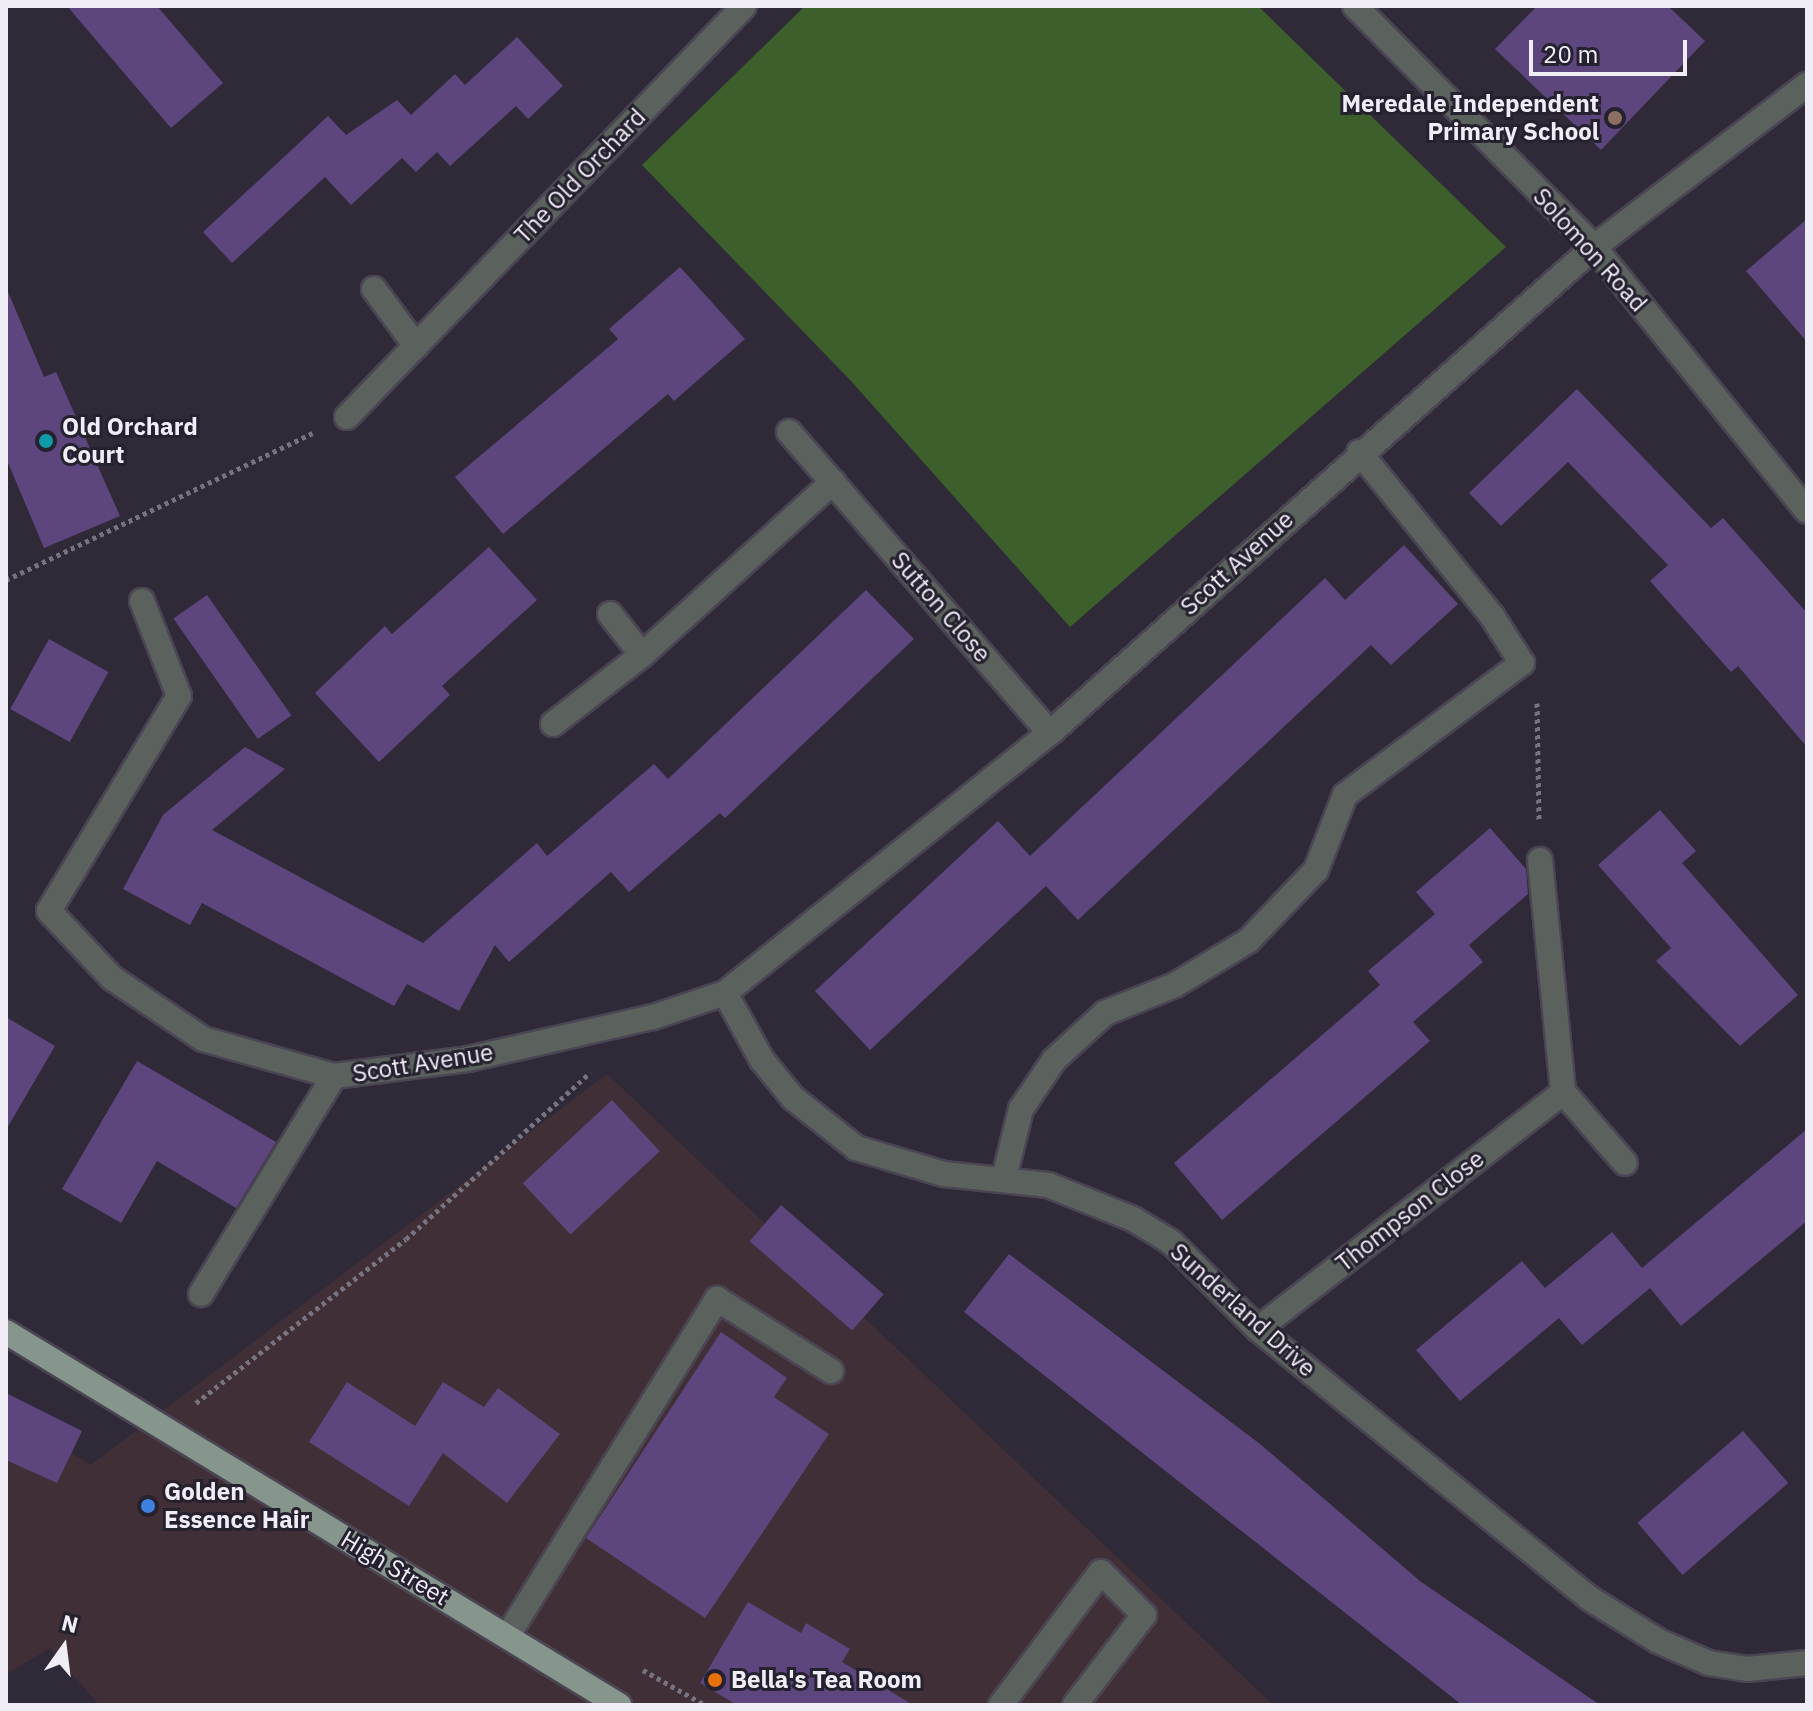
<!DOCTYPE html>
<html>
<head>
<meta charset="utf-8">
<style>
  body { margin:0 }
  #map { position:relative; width:1813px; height:1711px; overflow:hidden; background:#302a38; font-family:"IBM Plex Sans",sans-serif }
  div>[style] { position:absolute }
  .commercial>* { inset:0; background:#412f37 }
  .green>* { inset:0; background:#3d5f2b }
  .building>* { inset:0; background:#5d457d; transform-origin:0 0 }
  .path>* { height:5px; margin-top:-2.5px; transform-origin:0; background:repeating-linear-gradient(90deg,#787380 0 4px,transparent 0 8px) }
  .roads { filter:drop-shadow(2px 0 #4b4553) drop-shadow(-2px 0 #4b4553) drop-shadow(0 2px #4b4553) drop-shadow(0 -2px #4b4553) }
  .minor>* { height:24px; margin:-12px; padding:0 12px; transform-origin:12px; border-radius:12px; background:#5b625e }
  .major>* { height:24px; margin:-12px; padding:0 12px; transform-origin:12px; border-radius:12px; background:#87968d }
  .dots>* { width:22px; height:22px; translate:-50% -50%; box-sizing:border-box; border:4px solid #26212e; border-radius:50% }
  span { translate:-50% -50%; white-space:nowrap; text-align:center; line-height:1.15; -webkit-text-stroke:6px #26212e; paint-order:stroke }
  .poi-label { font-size:24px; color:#f1edf7; font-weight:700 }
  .right { translate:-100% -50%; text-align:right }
  .left { translate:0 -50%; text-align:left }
  .street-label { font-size:24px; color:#f1edf7 }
  .frame { position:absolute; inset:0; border:8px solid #f1edf7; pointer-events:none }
  .north { position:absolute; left:24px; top:1607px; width:80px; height:80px; -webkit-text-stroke:6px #26212e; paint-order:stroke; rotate:14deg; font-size:22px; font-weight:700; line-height:32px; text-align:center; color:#f1edf7 }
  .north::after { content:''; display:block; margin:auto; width:28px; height:36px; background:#f1edf7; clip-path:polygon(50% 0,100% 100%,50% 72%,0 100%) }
  .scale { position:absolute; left:1529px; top:40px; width:158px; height:36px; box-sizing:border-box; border:4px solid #f1edf7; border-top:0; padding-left:10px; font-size:24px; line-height:28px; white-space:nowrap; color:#f1edf7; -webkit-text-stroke:6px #26212e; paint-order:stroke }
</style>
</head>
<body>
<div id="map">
  <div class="commercial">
    <i style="clip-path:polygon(607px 1074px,1273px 1705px,99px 1705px,50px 1648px,6px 1674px,6px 1413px,91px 1465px)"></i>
  </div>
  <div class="green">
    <i style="clip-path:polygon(805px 6px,1258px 6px,1506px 247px,1070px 627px,851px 381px,642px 165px)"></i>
  </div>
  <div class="building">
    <i style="clip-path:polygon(67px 6px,157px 6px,223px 83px,171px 128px)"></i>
    <i style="clip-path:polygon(1537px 6px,1668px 6px,1705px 41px,1601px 150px,1495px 49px)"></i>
    <i style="clip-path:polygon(517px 37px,563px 86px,528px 119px,516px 106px,450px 166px,437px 152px,416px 172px,402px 158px,351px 205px,325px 177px,232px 263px,203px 232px,328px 116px,346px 135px,397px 100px,411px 115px,455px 74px,465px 85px)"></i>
    <i style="clip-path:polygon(1807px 219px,1807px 342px,1746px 271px)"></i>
    <i style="clip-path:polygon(680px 267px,745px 339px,674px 401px,668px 394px,503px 534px,455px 477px,618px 339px,609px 329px)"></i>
    <i style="clip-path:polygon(6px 287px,44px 377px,56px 372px,120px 516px,44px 548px,6px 458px)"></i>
    <i style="clip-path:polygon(1577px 389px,1711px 528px,1723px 518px,1807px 613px,1807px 747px,1738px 666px,1731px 672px,1650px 581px,1668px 565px,1568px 462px,1501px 526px,1469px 493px)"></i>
    <i style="clip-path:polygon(1404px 545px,1458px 604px,1391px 665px,1371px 645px,1078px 920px,1046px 886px,870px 1050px,815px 991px,998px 821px,1030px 856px,1325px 578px,1345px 600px)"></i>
    <i style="clip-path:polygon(489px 547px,537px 600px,442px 686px,450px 695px,379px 762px,315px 693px,385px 626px,392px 634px)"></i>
    <i style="clip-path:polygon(866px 590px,914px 639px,725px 818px,720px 813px,629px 892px,611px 872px,509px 962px,495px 945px,459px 1011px,407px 984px,394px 1006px,202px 903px,190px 925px,123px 889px,163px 815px,245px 747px,285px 769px,212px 830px,423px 943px,537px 843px,547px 856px,654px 764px,668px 779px)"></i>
    <i style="left:207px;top:595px;width:147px;height:41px;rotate:55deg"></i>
    <i style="left:49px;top:639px;width:68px;height:80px;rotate:29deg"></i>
    <i style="clip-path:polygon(1660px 810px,1696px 851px,1682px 863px,1798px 995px,1740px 1046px,1656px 961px,1671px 948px,1598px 865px)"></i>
    <i style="clip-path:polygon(1490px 828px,1526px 869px,1528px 894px,1469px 945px,1483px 962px,1413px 1022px,1430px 1041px,1222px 1220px,1174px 1163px,1380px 985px,1368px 971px,1435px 914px,1416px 892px)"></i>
    <i style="clip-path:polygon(6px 1017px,55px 1046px,6px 1130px)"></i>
    <i style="clip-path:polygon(137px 1061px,276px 1142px,236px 1208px,157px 1161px,121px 1223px,62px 1189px)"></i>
    <i style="left:612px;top:1100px;width:70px;height:122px;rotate:47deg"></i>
    <i style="clip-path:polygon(1807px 1129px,1807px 1221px,1681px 1326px,1650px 1288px,1582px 1345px,1559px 1318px,1460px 1401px,1416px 1350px,1522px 1261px,1545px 1288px,1612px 1232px,1642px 1268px)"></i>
    <i style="left:781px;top:1205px;width:136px;height:48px;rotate:41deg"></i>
    <i style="clip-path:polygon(1009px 1254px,1260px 1444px,1420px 1581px,1600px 1705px,1462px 1705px,964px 1312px)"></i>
    <i style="clip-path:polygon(721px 1332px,787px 1378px,774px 1397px,829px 1434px,705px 1618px,586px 1538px)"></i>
    <i style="clip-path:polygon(347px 1382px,415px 1426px,443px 1382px,484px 1407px,498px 1388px,560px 1434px,507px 1503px,443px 1453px,409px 1506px,309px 1442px)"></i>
    <i style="clip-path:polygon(6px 1393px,82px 1431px,57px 1483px,6px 1460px)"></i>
    <i style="left:1743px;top:1431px;width:69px;height:140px;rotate:49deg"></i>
    <i style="clip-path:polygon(748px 1602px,801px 1633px,806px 1623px,850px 1649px,842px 1662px,913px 1705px,737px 1705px,700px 1683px)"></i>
  </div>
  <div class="path">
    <i style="left:6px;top:580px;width:340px;rotate:-25.6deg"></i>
    <i style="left:1537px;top:703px;width:118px;rotate:89deg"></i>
    <i style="left:196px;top:1403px;width:266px;rotate:-38deg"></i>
    <i style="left:406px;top:1239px;width:248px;rotate:-42.1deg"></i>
    <i style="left:643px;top:1670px;width:71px;rotate:29.4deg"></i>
  </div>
  <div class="roads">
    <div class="minor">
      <i style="left:1355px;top:6px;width:339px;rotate:45.2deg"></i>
      <i style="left:1594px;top:247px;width:339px;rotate:51.1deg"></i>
      <i style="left:374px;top:289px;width:71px;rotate:53.6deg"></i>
      <i style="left:347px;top:417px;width:571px;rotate:-45.99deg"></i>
      <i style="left:789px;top:432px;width:398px;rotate:49.1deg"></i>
      <i style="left:142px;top:601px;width:102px;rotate:68.7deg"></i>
      <i style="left:179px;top:696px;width:251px;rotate:121.2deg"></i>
      <i style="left:49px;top:911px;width:92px;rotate:46.8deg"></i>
      <i style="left:112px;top:978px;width:110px;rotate:33.8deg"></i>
      <i style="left:203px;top:1039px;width:136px;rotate:15.8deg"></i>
      <i style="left:334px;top:1076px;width:135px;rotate:-7.2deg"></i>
      <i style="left:468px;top:1059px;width:190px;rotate:-12.8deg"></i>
      <i style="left:653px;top:1017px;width:76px;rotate:-18.4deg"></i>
      <i style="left:725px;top:993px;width:416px;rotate:-38.7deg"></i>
      <i style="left:1050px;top:733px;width:729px;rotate:-41.78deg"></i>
      <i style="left:1594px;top:247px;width:268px;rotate:-37.3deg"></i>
      <i style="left:610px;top:614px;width:52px;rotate:52deg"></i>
      <i style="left:553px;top:724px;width:113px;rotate:-37.8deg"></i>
      <i style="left:642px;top:655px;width:258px;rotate:-42.2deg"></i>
      <i style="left:1540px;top:860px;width:233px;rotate:84.3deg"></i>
      <i style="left:1563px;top:1092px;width:94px;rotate:48.9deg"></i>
      <i style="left:725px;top:993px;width:77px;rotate:61.1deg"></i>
      <i style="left:762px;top:1060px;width:49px;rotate:50.8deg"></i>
      <i style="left:793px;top:1098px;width:80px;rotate:38.4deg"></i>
      <i style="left:856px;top:1148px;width:92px;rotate:16.5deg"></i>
      <i style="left:944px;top:1174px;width:105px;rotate:6deg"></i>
      <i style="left:1048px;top:1185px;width:92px;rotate:21.8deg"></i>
      <i style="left:1133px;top:1219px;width:44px;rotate:31.2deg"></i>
      <i style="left:1171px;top:1242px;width:123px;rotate:45deg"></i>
      <i style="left:1258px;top:1329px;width:427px;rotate:39.1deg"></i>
      <i style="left:1589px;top:1598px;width:81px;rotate:31.9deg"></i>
      <i style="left:1658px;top:1641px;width:56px;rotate:23.3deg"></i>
      <i style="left:1709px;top:1663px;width:39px;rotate:9deg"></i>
      <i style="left:1748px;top:1669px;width:59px;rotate:-5.8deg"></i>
      <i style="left:1004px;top:1178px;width:71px;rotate:-76.2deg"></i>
      <i style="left:1021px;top:1109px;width:59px;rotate:-56deg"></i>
      <i style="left:1054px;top:1060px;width:69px;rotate:-42.7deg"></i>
      <i style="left:1105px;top:1013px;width:75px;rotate:-21.8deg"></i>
      <i style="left:1175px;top:985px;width:85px;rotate:-31.1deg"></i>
      <i style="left:1248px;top:941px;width:98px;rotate:-46.2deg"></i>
      <i style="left:1316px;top:870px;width:80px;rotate:-68.9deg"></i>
      <i style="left:1345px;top:795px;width:221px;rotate:-36.7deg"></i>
      <i style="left:1522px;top:663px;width:56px;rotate:-122.6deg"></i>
      <i style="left:1492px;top:616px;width:211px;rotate:-129deg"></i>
      <i style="left:201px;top:1294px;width:255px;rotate:-58.6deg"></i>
      <i style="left:1258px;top:1329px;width:386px;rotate:-37.8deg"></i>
      <i style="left:508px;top:1635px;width:396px;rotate:-58.1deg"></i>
      <i style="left:717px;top:1299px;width:135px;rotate:32.3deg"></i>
      <i style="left:1001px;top:1705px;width:166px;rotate:-53.1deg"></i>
      <i style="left:1101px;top:1572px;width:61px;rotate:45deg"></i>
      <i style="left:1144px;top:1615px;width:113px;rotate:127.5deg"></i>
    </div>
    <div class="major">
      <i style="left:6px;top:1332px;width:718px;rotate:31.32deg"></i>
    </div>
  </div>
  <div class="dots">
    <i style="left:1615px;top:118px;background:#8d6e63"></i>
    <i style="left:46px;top:441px;background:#0f9aa8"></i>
    <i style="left:148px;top:1506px;background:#3f7fe0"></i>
    <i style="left:715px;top:1680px;background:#e8710a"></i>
  </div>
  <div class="poi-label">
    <span class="right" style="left:1599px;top:118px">Meredale Independent<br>Primary School</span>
    <span class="left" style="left:62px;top:441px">Old Orchard<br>Court</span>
    <span class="left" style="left:164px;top:1506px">Golden<br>Essence Hair</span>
    <span class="left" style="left:731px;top:1680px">Bella's Tea Room</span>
  </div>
  <div class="street-label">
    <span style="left:580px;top:176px;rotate:-46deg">The Old Orchard</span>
    <span style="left:1590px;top:250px;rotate:48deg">Solomon Road</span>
    <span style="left:1237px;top:563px;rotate:-42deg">Scott Avenue</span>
    <span style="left:941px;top:607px;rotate:49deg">Sutton Close</span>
    <span style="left:423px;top:1063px;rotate:-9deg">Scott Avenue</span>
    <span style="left:1410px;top:1211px;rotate:-38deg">Thompson Close</span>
    <span style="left:1243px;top:1310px;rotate:42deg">Sunderland Drive</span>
    <span style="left:395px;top:1568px;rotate:31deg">High Street</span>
  </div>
  <div class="frame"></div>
  <div class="north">N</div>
  <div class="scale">20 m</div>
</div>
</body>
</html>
